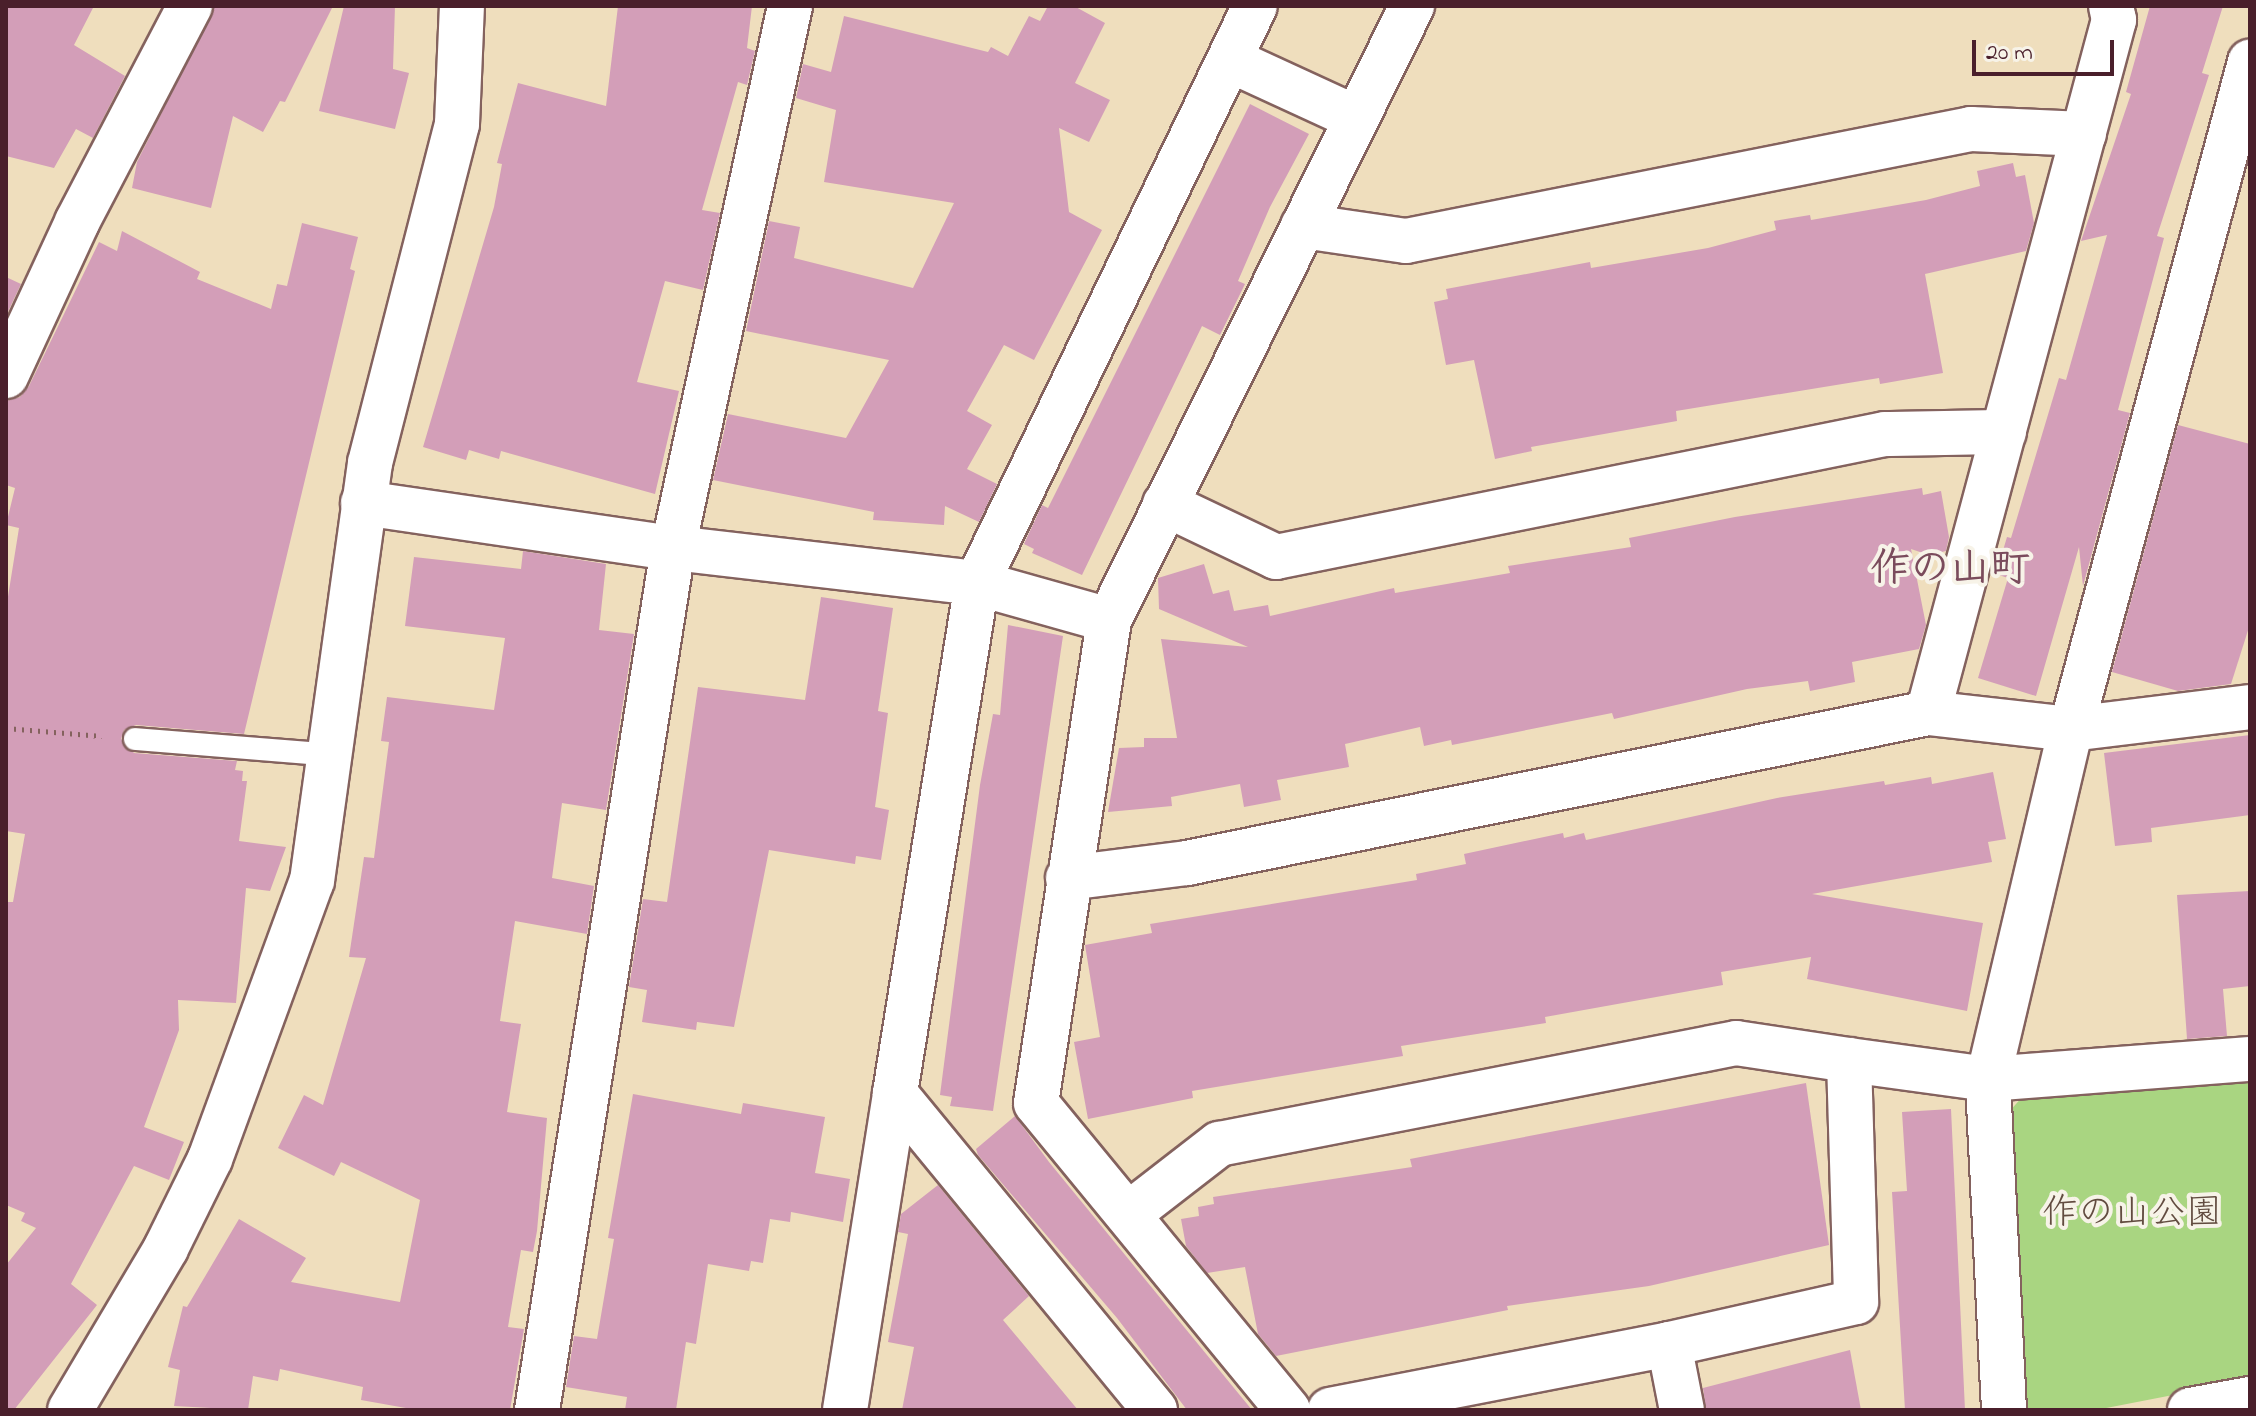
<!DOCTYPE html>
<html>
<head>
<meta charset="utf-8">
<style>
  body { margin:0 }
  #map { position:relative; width:2256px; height:1416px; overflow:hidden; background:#efdebd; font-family:"Indie Flower","Klee One",sans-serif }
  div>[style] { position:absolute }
  .green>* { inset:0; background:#a9d581 }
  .building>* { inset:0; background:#d39eb8 }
  .path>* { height:5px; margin-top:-2.5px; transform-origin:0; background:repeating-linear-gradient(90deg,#84625e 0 2px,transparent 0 8px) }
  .roads { filter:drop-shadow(2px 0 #84625e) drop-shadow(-2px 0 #84625e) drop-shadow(0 2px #84625e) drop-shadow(0 -2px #84625e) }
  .service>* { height:22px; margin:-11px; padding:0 11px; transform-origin:11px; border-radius:11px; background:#fff }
  .minor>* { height:44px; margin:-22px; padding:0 22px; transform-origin:22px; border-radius:22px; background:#fff }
  .tertiary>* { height:44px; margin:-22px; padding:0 22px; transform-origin:22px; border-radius:22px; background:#fff }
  span { translate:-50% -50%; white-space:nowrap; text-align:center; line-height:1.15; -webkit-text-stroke:8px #f7f3e8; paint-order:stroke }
  .park-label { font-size:36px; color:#624c40 }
  .quarter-label { font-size:40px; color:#7a4b5c; font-weight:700 }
  .frame { position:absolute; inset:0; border:8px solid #4a1f2b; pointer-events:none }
  .scale { position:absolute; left:1972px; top:40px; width:142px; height:36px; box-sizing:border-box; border:4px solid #4a1f2b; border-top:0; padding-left:10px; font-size:24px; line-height:28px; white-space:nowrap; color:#4a1f2b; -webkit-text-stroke:6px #f7f3e8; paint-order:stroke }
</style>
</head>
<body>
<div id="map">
  <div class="green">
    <i style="clip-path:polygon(2250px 1077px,2250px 1380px,2096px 1410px,2028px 1410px,2023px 1405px,2008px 1113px,2024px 1095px)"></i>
  </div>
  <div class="building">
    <i style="clip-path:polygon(6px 6px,94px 6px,74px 45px,125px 76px,93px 138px,76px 129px,54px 168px,6px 156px)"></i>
    <i style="clip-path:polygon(215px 6px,333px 6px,285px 102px,280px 101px,263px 132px,233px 116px,211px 208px,132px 188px,137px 162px)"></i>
    <i style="clip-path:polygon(344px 6px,395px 6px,393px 69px,409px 73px,395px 129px,319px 111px)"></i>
    <i style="clip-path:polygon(618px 6px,752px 6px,747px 48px,755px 51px,747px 85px,738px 82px,702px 210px,720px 213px,703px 290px,665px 281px,637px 382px,679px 391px,655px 494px,501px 451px,499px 459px,469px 450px,466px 460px,423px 447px,494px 207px,502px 164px,497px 163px,518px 83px,606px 106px)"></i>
    <i style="clip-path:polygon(1048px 6px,1074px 6px,1105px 23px,1075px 83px,1110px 100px,1089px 142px,1059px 128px,1069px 212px,1102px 230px,1034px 360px,1004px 345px,967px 411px,992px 425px,967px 469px,997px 484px,979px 522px,945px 506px,944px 525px,873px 520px,874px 512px,713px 480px,728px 414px,846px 438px,889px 360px,746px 331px,769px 221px,800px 227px,794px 258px,913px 288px,954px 203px,824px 182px,836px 110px,796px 98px,803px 64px,831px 72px,844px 16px,988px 52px,991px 47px,1008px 56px,1029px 16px,1040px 21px)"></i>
    <i style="clip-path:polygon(2150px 6px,2223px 6px,2202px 73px,2209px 75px,2157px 236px,2164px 238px,2118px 410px,2130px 413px,2083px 586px,2079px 547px,2036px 696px,1978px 678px,2008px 578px,1996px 574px,2007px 537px,2011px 538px,2059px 378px,2066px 380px,2107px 235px,2081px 241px,2131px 94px,2126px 92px)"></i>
    <i style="clip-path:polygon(1250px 104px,1309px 134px,1270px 207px,1238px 281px,1245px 284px,1220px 335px,1202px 326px,1082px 575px,1032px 553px,1034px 549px,1024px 544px,1042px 505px,1048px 508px)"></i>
    <i style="clip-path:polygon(2013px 163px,2016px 177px,2025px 175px,2034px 223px,2026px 251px,1925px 274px,1943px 373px,1880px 384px,1879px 378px,1676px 411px,1677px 421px,1531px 447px,1532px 451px,1495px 459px,1474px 360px,1446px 365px,1434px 302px,1448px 299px,1446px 289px,1590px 262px,1591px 268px,1708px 248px,1776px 230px,1774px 221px,1810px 215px,1811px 220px,1926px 200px,1980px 186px,1977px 171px)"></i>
    <i style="clip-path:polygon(302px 223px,358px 237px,350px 269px,355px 271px,244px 734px,136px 725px,124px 730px,121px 739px,134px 753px,237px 761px,235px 770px,243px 771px,242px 781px,247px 781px,239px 841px,286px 847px,270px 891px,246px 888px,236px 1003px,178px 1000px,179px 1030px,144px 1127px,184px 1142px,169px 1180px,134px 1166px,71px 1284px,97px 1305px,14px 1410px,6px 1410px,6px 1265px,36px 1228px,21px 1221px,25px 1213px,6px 1205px,6px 902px,13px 902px,25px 834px,6px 831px,6px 609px,19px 528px,6px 525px,15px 488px,6px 485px,6px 401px,20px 397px,29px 386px,99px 242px,117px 251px,122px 231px,200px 272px,197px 279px,271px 309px,277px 284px,287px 286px)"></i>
    <i style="clip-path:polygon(6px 277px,21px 284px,6px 316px)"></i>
    <i style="clip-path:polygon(2178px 425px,2250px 444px,2250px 624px,2231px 684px,2178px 691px,2112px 672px)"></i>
    <i style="clip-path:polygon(1922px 488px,1923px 495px,1941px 491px,1949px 537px,1946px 551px,1929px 555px,1911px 549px,1926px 625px,1919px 649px,1852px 662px,1855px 682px,1810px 691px,1808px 681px,1747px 689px,1614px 719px,1612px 713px,1452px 745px,1451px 740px,1424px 746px,1420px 727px,1345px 744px,1349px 767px,1277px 780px,1281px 800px,1244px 807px,1240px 784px,1171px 797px,1172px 806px,1108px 812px,1119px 748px,1144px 747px,1144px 738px,1177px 738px,1161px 639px,1248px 647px,1159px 609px,1158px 578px,1204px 564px,1213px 594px,1229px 590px,1234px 611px,1268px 605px,1270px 616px,1394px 588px,1395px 593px,1510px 573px,1508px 566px,1631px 547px,1629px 538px,1735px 517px)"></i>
    <i style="clip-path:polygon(523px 551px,606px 564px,599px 630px,634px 634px,606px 810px,562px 803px,552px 878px,594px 886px,587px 934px,515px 921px,500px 1021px,521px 1024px,507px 1112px,547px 1118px,537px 1231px,533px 1252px,521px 1250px,508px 1327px,524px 1329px,510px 1410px,417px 1410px,361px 1400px,363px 1387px,280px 1369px,278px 1381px,253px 1376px,248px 1410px,174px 1406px,180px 1370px,168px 1367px,183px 1306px,187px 1307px,239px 1219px,306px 1258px,291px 1282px,400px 1302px,420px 1200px,341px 1162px,334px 1176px,278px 1148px,304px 1095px,323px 1105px,366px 958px,349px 957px,364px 857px,374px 858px,389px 742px,381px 741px,387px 697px,494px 710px,505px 638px,405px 626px,414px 557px,521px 569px)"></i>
    <i style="clip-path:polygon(821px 597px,893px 608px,878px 711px,888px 713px,875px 807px,889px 810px,881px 860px,856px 856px,855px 864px,769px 850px,734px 1027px,697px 1022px,696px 1030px,642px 1022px,647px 990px,629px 987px,643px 899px,667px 902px,698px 687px,805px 700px)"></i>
    <i style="clip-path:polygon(1008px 625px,1063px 636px,993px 1111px,950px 1106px,952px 1097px,940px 1095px,980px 785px,993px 714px,1000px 715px)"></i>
    <i style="clip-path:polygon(2250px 735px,2250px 815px,2151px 828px,2152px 842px,2115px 846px,2104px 753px)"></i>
    <i style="clip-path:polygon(1993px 772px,2006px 839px,1988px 842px,1992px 862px,1812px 894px,1983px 923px,1967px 1011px,1807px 979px,1811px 957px,1721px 972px,1723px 985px,1545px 1017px,1546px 1023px,1401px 1046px,1403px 1056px,1192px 1091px,1193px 1098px,1088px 1119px,1074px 1042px,1100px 1037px,1085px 945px,1152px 933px,1150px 924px,1417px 880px,1416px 874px,1466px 864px,1464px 854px,1563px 833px,1564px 838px,1584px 833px,1586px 840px,1777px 798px,1884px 781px,1885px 785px,1931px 777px,1932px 784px)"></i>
    <i style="clip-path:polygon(2250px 891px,2250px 986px,2223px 989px,2227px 1036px,2187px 1039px,2177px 895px)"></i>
    <i style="clip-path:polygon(1806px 1083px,1829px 1245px,1649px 1286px,1507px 1306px,1508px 1310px,1276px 1356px,1258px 1334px,1245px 1267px,1207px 1273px,1186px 1246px,1181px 1219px,1199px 1216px,1198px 1207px,1214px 1204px,1213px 1197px,1412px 1167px,1410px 1159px)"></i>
    <i style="clip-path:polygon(633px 1094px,741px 1114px,743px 1103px,825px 1117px,815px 1173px,850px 1179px,843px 1222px,791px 1212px,790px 1222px,770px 1219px,763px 1263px,751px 1261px,749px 1271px,708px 1264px,696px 1344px,686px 1342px,676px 1410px,625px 1410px,627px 1397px,566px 1387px,574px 1336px,597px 1339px,614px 1239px,608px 1238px)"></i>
    <i style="clip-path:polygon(1951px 1109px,1965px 1410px,1905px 1410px,1892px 1192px,1907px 1191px,1902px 1112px)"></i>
    <i style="clip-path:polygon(1015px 1116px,1049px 1162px,1252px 1410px,1187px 1410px,1117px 1318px,978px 1155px,976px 1149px)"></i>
    <i style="clip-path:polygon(938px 1185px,1029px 1296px,1003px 1320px,1078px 1410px,902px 1410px,914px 1347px,888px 1342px,908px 1234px,898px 1232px,901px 1214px)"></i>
    <i style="clip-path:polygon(1850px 1350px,1861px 1410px,1706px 1410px,1703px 1388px)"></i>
  </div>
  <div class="path">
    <i style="left:6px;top:728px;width:96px;rotate:4.8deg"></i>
  </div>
  <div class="roads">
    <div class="service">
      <i style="left:135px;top:739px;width:198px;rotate:4.6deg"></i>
    </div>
    <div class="minor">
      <i style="left:1230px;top:60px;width:139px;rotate:24.7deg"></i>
      <i style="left:1303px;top:226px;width:104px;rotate:8.3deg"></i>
      <i style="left:1406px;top:241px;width:576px;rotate:-11.21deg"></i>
      <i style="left:1971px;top:129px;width:113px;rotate:2.5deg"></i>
      <i style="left:6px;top:376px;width:170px;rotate:-65.2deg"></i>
      <i style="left:77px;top:222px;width:244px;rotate:-62.4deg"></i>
      <i style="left:363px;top:503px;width:313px;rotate:8.3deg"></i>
      <i style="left:673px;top:548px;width:306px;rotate:6.6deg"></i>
      <i style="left:977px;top:583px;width:137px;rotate:15.7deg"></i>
      <i style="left:1165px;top:504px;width:123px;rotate:25.5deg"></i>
      <i style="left:1276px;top:557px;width:621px;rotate:-11.42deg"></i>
      <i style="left:1885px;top:434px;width:119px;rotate:-1deg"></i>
      <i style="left:1928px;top:713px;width:718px;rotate:-74.98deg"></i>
      <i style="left:2114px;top:20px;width:14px;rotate:-102deg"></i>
      <i style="left:1068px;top:878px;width:120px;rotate:-7.2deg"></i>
      <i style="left:1187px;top:863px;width:756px;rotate:-11.44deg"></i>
      <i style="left:1928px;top:713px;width:144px;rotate:6.4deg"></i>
      <i style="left:2071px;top:729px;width:180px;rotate:-7deg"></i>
      <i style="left:1849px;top:1060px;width:140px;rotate:7.8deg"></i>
      <i style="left:1988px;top:1079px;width:263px;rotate:-4.4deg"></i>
      <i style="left:1130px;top:1213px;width:113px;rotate:-37.8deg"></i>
      <i style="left:1219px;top:1144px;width:527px;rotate:-11.05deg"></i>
      <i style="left:1736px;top:1043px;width:114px;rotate:8.6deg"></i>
      <i style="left:1849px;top:1060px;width:242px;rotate:88.3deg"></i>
      <i style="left:1856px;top:1302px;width:192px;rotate:167.3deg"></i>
      <i style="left:1669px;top:1344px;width:67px;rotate:78.9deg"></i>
      <i style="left:537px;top:1410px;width:873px;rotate:-81.03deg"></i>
      <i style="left:673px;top:548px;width:554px;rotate:-77.82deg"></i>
      <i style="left:845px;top:1410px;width:321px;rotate:-81deg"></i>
      <i style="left:1155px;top:1410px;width:410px;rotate:-129.4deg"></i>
      <i style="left:895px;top:1093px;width:517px;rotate:-80.87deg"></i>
      <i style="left:977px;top:583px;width:640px;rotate:-64.28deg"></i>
      <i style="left:1288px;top:1410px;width:397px;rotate:-129.4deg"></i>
      <i style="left:1036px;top:1103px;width:488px;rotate:-81.4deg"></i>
      <i style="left:1109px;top:620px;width:685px;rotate:-63.73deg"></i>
      <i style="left:1330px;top:1410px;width:345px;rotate:-11deg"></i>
      <i style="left:2004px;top:1410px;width:331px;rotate:-92.8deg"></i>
      <i style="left:1988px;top:1079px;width:360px;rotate:-76.7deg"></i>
      <i style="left:2071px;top:729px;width:691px;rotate:-74.98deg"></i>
      <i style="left:2190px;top:1410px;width:61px;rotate:-10.4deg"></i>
    </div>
    <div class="tertiary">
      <i style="left:70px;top:1410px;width:188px;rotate:-59.3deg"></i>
      <i style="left:166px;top:1248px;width:99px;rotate:-63.7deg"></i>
      <i style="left:210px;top:1159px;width:296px;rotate:-69.9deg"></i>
      <i style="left:312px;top:881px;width:422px;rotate:-82.1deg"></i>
      <i style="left:370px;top:463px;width:350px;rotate:-75.6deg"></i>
      <i style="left:457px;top:124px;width:118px;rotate:-87.6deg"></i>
    </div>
  </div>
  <div class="park-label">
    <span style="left:2132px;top:1215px">作の山公園</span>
  </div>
  <div class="quarter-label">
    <span style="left:1950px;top:571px">作の山町</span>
  </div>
  <div class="frame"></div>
  <div class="scale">20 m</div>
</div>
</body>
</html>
